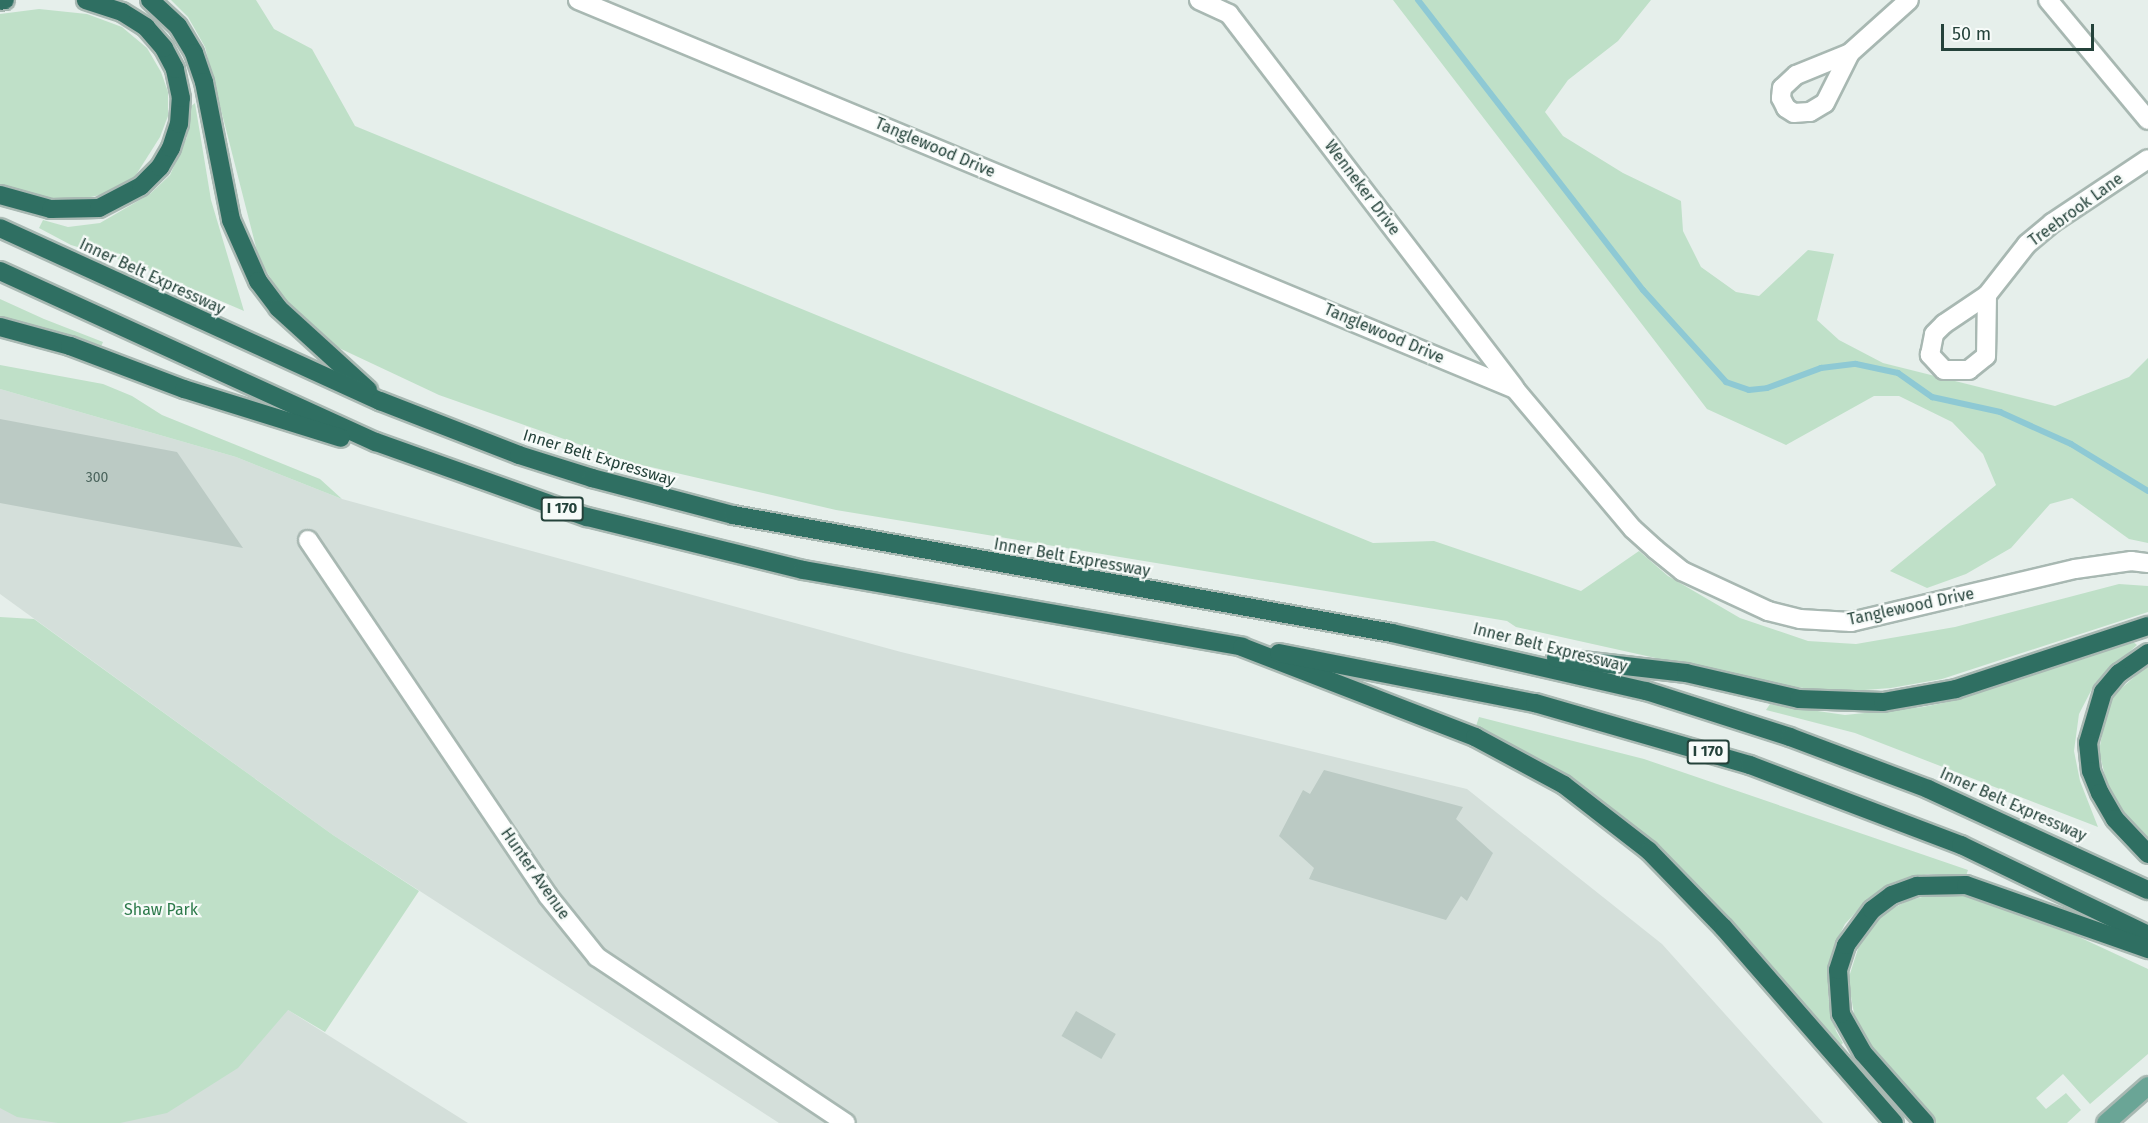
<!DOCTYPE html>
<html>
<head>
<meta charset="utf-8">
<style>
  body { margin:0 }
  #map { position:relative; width:2148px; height:1123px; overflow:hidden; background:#e6efeb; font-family:"Fira Sans",sans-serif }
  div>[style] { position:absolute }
  .built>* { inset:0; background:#d4dfda }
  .green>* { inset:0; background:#bfe0c8 }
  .stream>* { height:6px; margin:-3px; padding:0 3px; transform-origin:3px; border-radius:3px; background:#8ec9d4 }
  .building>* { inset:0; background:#bbcac4; transform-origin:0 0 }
  .roads { filter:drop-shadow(2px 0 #a8b8b2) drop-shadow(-2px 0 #a8b8b2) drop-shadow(0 2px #a8b8b2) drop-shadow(0 -2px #a8b8b2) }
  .minor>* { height:18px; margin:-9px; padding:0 9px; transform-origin:9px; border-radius:9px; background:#fff }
  .major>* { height:18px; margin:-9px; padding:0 9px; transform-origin:9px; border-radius:9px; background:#6aa596 }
  .highway>* { height:18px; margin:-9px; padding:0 9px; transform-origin:9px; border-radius:9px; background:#2f6f62 }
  span { translate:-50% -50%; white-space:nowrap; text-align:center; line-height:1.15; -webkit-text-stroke:4.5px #f7fbf9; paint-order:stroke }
  .number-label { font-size:14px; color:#4a645c }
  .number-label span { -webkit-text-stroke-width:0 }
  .shield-label span { padding:2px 4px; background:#f7fbf9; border:2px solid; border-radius:4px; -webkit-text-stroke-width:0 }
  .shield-label { font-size:15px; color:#24423a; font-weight:700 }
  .street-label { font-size:16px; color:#24423a }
  .park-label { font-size:16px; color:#2d7a4b }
  .scale { position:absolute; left:1941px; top:24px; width:153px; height:27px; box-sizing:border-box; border:3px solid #24423a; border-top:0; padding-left:8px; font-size:18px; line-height:21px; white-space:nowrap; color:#24423a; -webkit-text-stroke:4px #f7fbf9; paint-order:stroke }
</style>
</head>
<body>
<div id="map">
  <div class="built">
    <i style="clip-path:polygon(0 389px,236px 457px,342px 499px,901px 652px,1467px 789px,1662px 944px,1823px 1123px,779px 1123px,333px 835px,0 594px)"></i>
    <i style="clip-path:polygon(0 783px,288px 1010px,468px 1123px,0 1123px)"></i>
  </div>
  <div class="green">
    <i style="clip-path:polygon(171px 0,256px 0,274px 29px,312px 49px,355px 126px,1373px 543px,1434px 541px,1581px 591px,1639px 551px,1668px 576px,1740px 618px,1808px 641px,1856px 644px,1955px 627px,2119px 584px,2148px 586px,2148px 612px,1942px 679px,1891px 688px,1838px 692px,1777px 685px,1516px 627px,1507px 621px,836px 510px,629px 462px,439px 395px,339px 348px,305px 324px,279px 292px,259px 259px,205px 47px,188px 17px)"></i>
    <i style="clip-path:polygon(1393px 0,1651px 0,1618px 41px,1568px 80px,1545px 112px,1563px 136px,1623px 173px,1681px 201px,1683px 231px,1701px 267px,1736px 292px,1759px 296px,1808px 250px,1834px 254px,1817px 320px,1839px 340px,1883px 363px,2055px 406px,2129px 377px,2148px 358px,2148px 543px,2129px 539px,2072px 498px,2050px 504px,2011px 548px,1966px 574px,1927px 588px,1890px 571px,1996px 485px,1983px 454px,1952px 422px,1899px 396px,1874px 396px,1786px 445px,1707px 409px)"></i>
    <i style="clip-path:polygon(39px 9px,87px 14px,122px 27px,147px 48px,161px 72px,168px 92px,168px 116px,160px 137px,134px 178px,113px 192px,60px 204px,0 188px,0 14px)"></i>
    <i style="clip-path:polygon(195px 103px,211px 200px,244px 311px,137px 265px,71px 245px,39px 228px,43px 220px,68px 227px,100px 223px,150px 194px,170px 175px,187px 137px,190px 107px)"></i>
    <i style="clip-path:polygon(0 299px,44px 319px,103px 342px,100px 349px,0 319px)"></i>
    <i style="clip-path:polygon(0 365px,103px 384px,132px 396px,162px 415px,320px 479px,342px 499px,236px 457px,0 389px)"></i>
    <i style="clip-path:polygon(0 617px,34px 619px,333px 835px,419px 891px,325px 1032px,288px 1010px,238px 1068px,167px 1113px,120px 1123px,58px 1123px,17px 1117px,0 1108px)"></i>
    <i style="clip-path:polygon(2132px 641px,2137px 645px,2095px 683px,2079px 714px,2074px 751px,2080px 781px,2098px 827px,1855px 733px,1766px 710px,1770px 704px,1845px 715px,1923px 707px,1957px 700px)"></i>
    <i style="clip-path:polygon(2148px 665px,2148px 844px,2109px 793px,2099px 751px,2107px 708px,2117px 692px)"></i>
    <i style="clip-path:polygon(1479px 717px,1644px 759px,1968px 870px,1966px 876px,1928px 874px,1894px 882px,1868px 899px,1845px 924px,1836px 942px,1828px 979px,1828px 996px,1836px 1031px,1843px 1043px,1840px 1046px,1670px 857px,1625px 819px,1558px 773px,1475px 729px)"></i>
    <i style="clip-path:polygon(1964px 892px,2014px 907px,2148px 969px,2148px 1054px,2090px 1104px,2063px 1074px,2036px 1098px,2046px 1109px,2066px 1093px,2081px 1110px,2067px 1123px,1935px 1123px,1857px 1030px,1848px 980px,1862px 936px,1882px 914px,1907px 901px,1937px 893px)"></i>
  </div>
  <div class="stream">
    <i style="left:1418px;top:0;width:367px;rotate:52.2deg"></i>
    <i style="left:1643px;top:290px;width:124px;rotate:47.9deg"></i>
    <i style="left:1726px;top:382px;width:24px;rotate:19deg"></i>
    <i style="left:1749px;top:390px;width:18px;rotate:-6deg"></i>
    <i style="left:1767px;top:388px;width:58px;rotate:-20.3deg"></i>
    <i style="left:1821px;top:368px;width:35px;rotate:-7deg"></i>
    <i style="left:1856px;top:364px;width:43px;rotate:12.1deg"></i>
    <i style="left:1898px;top:373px;width:42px;rotate:35.2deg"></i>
    <i style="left:1932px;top:397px;width:70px;rotate:12.4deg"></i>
    <i style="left:2000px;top:412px;width:78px;rotate:24.3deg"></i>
    <i style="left:2071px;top:444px;width:90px;rotate:31.4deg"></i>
  </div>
  <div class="building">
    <i style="clip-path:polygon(0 419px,177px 452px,243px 548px,0 503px)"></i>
    <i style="clip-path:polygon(1324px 770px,1463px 807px,1456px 819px,1493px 853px,1467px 901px,1461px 896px,1446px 920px,1309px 879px,1314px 868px,1279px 836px,1303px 790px,1310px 794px)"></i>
    <i style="left:1076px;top:1011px;width:46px;height:29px;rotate:30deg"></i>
  </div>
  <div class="roads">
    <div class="minor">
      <i style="left:578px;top:0;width:1015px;rotate:22.55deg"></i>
      <i style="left:1515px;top:389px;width:183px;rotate:49.9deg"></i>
      <i style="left:1633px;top:529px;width:30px;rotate:42deg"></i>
      <i style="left:1655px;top:549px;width:35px;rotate:39deg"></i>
      <i style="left:1682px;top:571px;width:95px;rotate:24.9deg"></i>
      <i style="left:1768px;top:611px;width:33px;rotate:14deg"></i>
      <i style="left:1800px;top:619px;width:51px;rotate:3.4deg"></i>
      <i style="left:1851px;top:622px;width:230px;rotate:-13.3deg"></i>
      <i style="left:2075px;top:569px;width:57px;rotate:-8.1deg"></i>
      <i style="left:2131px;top:561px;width:17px;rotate:7deg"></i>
      <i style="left:1199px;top:0;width:33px;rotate:25deg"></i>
      <i style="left:1229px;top:14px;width:469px;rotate:52.6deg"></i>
      <i style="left:2048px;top:0;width:156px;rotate:50.2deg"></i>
      <i style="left:1850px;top:53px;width:58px;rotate:157.8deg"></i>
      <i style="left:1796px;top:75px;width:19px;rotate:137deg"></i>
      <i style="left:1782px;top:88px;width:10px;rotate:96deg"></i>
      <i style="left:1781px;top:98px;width:11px;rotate:63deg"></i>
      <i style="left:1786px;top:108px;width:9px;rotate:32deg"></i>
      <i style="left:1794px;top:113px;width:16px;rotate:-4deg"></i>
      <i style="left:1810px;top:112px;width:17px;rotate:-31deg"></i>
      <i style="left:1825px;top:103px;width:56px;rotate:-63.4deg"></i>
      <i style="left:1850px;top:53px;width:79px;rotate:-41.9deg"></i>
      <i style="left:1987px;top:295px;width:61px;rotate:90.9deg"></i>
      <i style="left:1986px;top:356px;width:22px;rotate:141deg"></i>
      <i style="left:1969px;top:370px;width:25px;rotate:180deg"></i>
      <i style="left:1944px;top:370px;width:21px;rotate:-133deg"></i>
      <i style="left:1930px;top:355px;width:21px;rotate:-79deg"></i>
      <i style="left:1934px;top:334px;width:14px;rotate:-45deg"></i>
      <i style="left:1944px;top:324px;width:52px;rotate:-34deg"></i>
      <i style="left:1987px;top:295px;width:65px;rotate:-51.9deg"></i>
      <i style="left:2027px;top:244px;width:33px;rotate:-40deg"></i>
      <i style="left:2052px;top:223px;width:115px;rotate:-33.7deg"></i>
      <i style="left:308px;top:540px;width:429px;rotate:56deg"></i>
      <i style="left:548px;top:896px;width:78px;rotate:51.2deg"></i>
      <i style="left:597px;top:957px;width:299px;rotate:33.7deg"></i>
    </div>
    <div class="major">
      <i style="left:2106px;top:1123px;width:56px;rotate:-41.4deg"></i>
    </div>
    <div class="highway">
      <i style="left:150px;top:0;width:38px;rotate:43deg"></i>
      <i style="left:178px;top:26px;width:31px;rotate:59deg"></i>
      <i style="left:194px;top:53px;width:31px;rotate:71deg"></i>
      <i style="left:204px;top:82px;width:141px;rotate:78.9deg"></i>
      <i style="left:231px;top:220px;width:67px;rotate:66.1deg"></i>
      <i style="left:258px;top:281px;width:34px;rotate:53deg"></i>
      <i style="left:278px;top:308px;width:122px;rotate:42.3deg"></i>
      <i style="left:0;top:1px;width:5px;rotate:-11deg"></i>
      <i style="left:0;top:195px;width:53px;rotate:15.4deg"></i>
      <i style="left:51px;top:209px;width:48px;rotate:-1.2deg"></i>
      <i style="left:99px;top:208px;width:47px;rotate:-27.6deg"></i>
      <i style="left:141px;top:186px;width:27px;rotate:-45deg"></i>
      <i style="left:160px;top:167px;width:22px;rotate:-60deg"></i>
      <i style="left:171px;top:148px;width:25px;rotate:-72deg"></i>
      <i style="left:179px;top:124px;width:26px;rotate:-86deg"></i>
      <i style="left:181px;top:98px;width:30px;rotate:-102deg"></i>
      <i style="left:175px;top:69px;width:24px;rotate:-118deg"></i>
      <i style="left:164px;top:48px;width:28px;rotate:-131deg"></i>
      <i style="left:146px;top:27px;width:28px;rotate:-148deg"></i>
      <i style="left:122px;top:12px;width:38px;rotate:-162deg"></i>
      <i style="left:0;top:228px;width:418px;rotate:24.5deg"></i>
      <i style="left:380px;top:401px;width:149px;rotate:21.2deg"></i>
      <i style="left:519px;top:455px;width:77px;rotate:17.5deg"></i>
      <i style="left:592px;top:478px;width:146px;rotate:14.7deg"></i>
      <i style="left:733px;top:515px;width:669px;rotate:10.15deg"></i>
      <i style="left:1392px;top:633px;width:261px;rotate:12.9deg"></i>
      <i style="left:1646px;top:691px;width:151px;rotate:17.7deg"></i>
      <i style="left:1790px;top:737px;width:147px;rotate:20.6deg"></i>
      <i style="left:1928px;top:789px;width:242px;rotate:24.7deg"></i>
      <i style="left:0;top:271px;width:413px;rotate:24.5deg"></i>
      <i style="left:376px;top:442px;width:224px;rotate:19.6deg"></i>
      <i style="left:587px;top:517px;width:222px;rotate:13.8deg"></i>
      <i style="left:803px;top:570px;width:446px;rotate:9.9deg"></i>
      <i style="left:1242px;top:647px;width:250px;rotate:21.1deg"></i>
      <i style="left:1475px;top:737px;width:101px;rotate:28.3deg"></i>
      <i style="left:1564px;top:785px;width:108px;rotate:37.8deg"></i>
      <i style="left:1649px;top:851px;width:106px;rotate:45.8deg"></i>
      <i style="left:1723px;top:927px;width:260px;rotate:48.9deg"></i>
      <i style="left:0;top:327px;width:73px;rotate:15.2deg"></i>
      <i style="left:70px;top:346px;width:122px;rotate:20.7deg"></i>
      <i style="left:184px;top:389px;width:164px;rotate:17.3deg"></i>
      <i style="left:1279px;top:653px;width:261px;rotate:11.1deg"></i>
      <i style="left:1535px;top:703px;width:224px;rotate:16.1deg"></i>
      <i style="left:1750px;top:765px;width:226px;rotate:20.8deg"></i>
      <i style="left:1961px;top:845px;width:208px;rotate:25.7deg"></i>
      <i style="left:2148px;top:653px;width:35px;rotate:145deg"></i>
      <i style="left:2119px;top:673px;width:25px;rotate:130deg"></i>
      <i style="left:2103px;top:692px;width:53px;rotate:106.4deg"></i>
      <i style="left:2088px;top:743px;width:28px;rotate:84deg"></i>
      <i style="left:2091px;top:771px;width:24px;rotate:68deg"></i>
      <i style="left:2100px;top:793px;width:30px;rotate:60deg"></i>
      <i style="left:2115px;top:819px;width:48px;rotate:46.7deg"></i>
      <i style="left:1556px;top:658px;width:131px;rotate:6.6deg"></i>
      <i style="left:1686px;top:673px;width:116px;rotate:13deg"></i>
      <i style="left:1799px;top:699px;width:84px;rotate:2deg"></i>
      <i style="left:1883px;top:702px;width:74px;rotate:-10.1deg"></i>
      <i style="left:1956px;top:689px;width:202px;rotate:-18.2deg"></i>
      <i style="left:1925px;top:1123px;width:94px;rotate:-131.5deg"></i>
      <i style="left:1863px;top:1053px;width:45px;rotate:-119.4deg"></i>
      <i style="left:1841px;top:1014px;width:44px;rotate:-93.9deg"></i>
      <i style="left:1838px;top:970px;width:26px;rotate:-72deg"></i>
      <i style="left:1846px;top:945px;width:44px;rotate:-53.4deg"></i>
      <i style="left:1872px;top:910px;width:25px;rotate:-37deg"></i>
      <i style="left:1892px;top:895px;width:27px;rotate:-20deg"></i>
      <i style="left:1917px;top:886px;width:49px;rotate:-1.2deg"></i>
      <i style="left:1966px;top:885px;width:193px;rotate:19.4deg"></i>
    </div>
  </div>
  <div class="number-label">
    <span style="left:97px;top:478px">300</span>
  </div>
  <div class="shield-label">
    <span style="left:562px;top:509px">I 170</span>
    <span style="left:1708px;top:752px">I 170</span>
  </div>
  <div class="street-label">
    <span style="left:935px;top:148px;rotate:23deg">Tanglewood Drive</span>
    <span style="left:1362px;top:188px;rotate:53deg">Wenneker Drive</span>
    <span style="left:2076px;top:210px;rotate:-36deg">Treebrook Lane</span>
    <span style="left:152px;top:277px;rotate:25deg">Inner Belt Expressway</span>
    <span style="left:1384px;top:334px;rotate:23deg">Tanglewood Drive</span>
    <span style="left:599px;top:458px;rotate:17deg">Inner Belt Expressway</span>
    <span style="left:1072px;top:558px;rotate:10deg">Inner Belt Expressway</span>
    <span style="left:1911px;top:607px;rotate:-12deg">Tanglewood Drive</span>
    <span style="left:1550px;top:648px;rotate:14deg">Inner Belt Expressway</span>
    <span style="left:2013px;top:805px;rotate:24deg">Inner Belt Expressway</span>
    <span style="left:535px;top:874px;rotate:55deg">Hunter Avenue</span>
  </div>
  <div class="park-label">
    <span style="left:161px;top:910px">Shaw Park</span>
  </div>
  <div class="scale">50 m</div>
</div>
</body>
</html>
